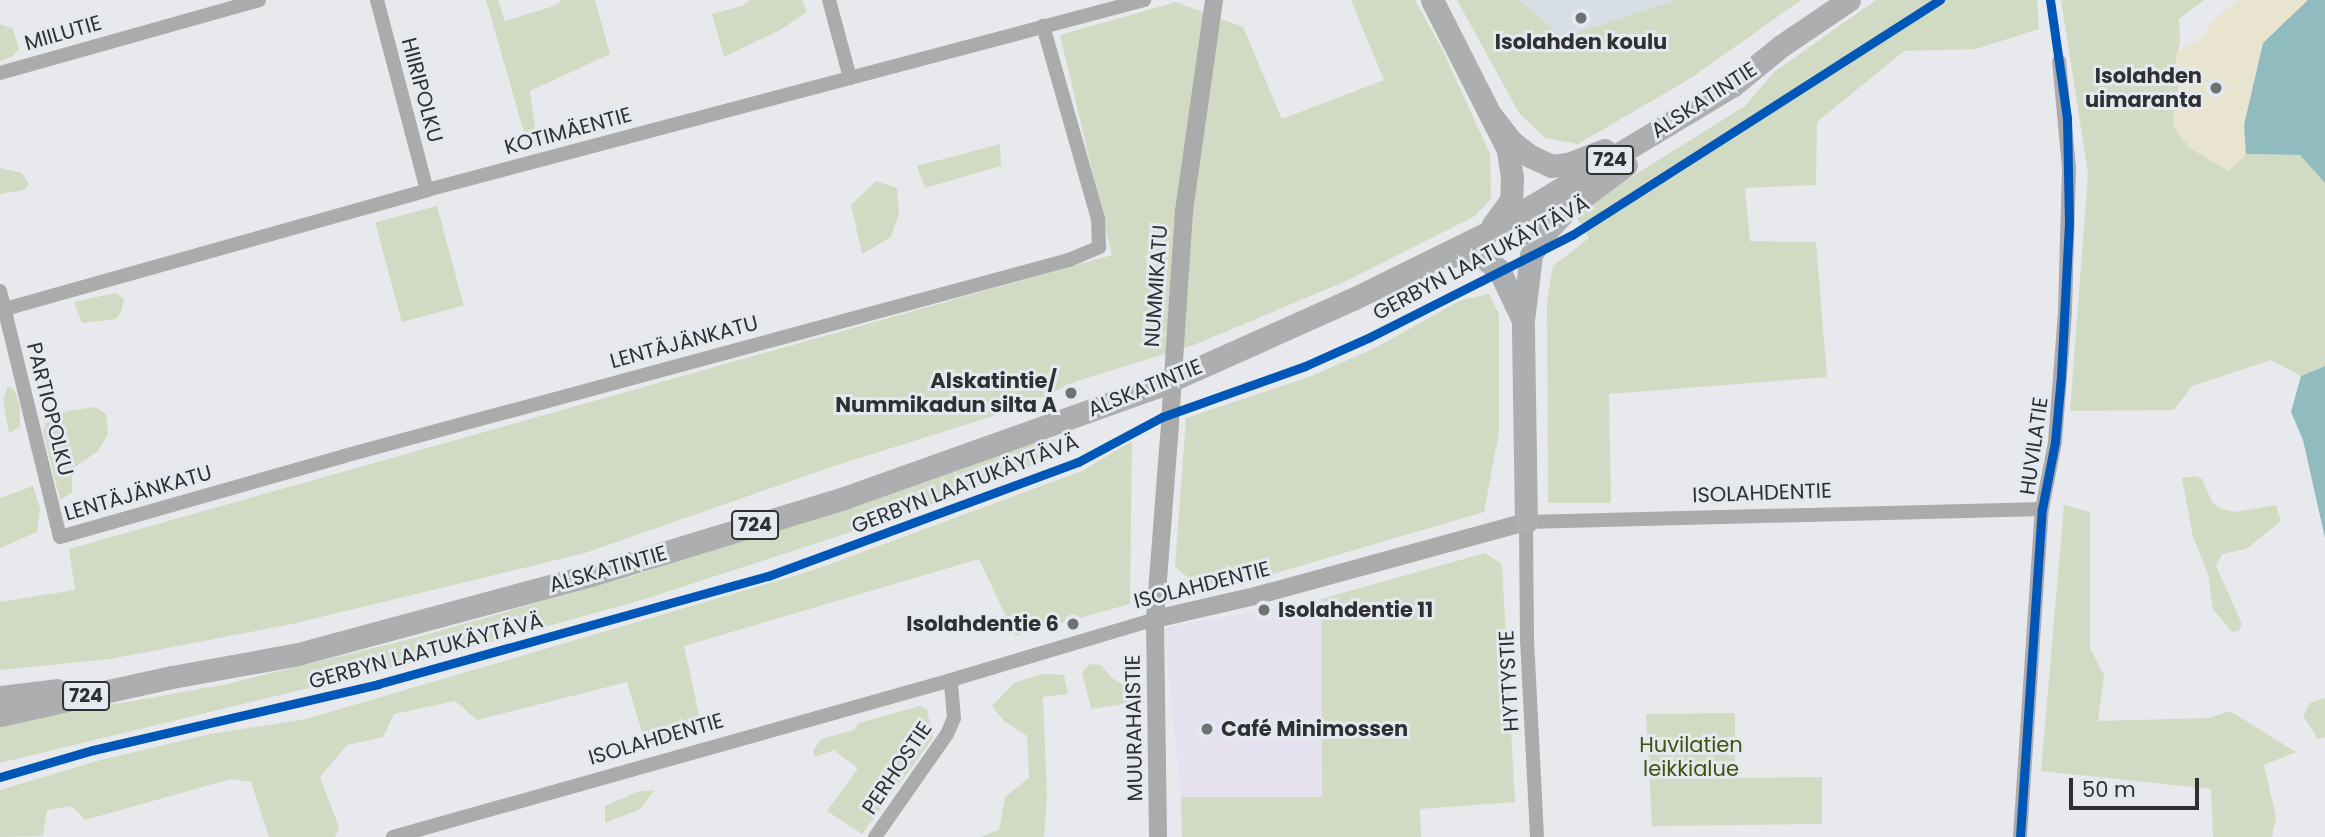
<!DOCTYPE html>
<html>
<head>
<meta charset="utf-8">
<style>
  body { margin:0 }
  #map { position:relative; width:2325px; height:837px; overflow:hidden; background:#e7e9ec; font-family:Poppins,sans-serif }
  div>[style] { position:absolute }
  .commercial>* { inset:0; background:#e5e1ee }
  .built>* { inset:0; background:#d7dee6 }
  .green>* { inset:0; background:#d1dbc4; transform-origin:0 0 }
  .sand>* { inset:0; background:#e8e4d0 }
  .water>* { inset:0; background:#90bcc0 }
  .minor>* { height:14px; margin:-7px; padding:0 7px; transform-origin:7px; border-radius:7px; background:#ababab }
  .tertiary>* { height:18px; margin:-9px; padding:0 9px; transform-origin:9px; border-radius:9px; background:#ababab }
  .primary>* { height:23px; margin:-11.5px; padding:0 11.5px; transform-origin:11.5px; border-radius:11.5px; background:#adaeb0 }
  .tertiary-bridge>* { height:18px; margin:-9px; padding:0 9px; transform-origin:9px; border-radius:9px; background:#ababab }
  .cycleway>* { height:9px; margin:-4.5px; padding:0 4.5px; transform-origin:4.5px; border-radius:4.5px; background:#0057b8 }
  .dots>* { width:19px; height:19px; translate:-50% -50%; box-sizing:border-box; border:4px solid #e4e9ef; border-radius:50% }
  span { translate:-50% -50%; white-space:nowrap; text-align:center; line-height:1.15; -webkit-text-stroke:6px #e4e9ef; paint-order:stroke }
  .shield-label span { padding:2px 5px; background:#e4e9ef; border:2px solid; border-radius:5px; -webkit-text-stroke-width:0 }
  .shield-label { font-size:19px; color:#2e3032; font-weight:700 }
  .street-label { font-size:21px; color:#2e3032 }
  .poi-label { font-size:21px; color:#2e3032; font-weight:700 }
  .right { translate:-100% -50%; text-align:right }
  .left { translate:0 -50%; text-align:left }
  .park-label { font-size:21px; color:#40520d }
  .scale { position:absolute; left:2069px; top:778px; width:130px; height:32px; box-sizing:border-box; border:4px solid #2e3032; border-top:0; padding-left:9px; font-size:21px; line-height:24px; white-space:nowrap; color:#2e3032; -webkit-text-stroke:5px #e4e9ef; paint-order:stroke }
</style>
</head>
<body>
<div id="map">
  <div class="commercial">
    <i style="clip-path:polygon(1321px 599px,1322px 797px,1181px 797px,1164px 628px)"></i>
  </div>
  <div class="built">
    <i style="clip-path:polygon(1519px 0,1676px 0,1563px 37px)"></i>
  </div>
  <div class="green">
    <i style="clip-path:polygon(486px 0,498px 0,505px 21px,554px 6px,562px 0,595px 0,610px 54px,530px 91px,538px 148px,527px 143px)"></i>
    <i style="clip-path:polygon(750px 0,802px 0,807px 12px,778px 31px,724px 57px,712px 14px,742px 6px)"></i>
    <i style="clip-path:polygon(1351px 0,1415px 0,1443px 51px,1490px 154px,1491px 199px,1475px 216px,1346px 281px,1194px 345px,1077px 381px,1016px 409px,834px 466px,585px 553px,292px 624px,110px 659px,0 670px,0 602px,75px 590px,69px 549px,1112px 255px,1060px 35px,1176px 2px,1243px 27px,1282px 119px,1384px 80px)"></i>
    <i style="clip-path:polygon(1457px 0,1519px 0,1563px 37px,1676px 0,1801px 0,1691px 78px,1578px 144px,1545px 138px,1519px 113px)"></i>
    <i style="clip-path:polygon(1876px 0,2037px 0,2039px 29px,1976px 49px,1904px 51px,1817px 122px,1816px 185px,1745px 188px,1750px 241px,1816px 242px,1827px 377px,1609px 394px,1611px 503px,1548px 503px,1547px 302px,1553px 266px,1589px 238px,1574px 213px,1745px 106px,1774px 72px)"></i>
    <i style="clip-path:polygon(2061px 0,2204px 0,2179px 19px,2180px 41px,2176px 61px,2180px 77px,2173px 123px,2190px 148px,2229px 171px,2246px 154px,2300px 155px,2325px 183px,2325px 366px,2301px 376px,2271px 360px,2192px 386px,2174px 410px,2070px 411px,2088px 173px)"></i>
    <i style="clip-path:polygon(0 24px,13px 29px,19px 48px,13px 56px,0 61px)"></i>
    <i style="clip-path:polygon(1000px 144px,1001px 166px,925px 188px,917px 166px)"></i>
    <i style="clip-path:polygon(0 168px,22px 173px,29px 184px,24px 190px,0 194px)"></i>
    <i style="clip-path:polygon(876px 181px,897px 188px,899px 213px,891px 237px,862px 254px,851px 205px)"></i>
    <i style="left:437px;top:206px;width:103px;height:64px;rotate:75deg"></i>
    <i style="clip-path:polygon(115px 293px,124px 299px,121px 313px,115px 319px,82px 323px,74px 302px)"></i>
    <i style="clip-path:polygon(1489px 294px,1499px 315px,1499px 432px,1484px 512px,1201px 595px,1189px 578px,1175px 567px,1186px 418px,1309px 377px,1375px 348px,1461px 300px)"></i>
    <i style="clip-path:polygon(8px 386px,14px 389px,20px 406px,20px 427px,9px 433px,3px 400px)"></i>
    <i style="clip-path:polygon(95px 407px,106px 414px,108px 434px,98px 451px,72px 469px,72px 493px,60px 500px,43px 431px,46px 423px,68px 411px)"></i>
    <i style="clip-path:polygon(1054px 439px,1060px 455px,906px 514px,645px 599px,445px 655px,0 763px,0 725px,227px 684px,418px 637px,638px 574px,1016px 448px)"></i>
    <i style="clip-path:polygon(1132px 441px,1130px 604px,1015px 636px,979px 559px,684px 646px,702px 728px,646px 746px,627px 682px,477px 720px,455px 701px,394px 714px,383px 737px,347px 745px,320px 777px,339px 827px,335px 837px,269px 837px,251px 782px,231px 779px,85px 820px,72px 806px,47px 810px,43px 836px,0 837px,0 790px,97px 761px,210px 734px,306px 719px,811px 571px,1082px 471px)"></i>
    <i style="clip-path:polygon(2196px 476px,2202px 479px,2212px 502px,2220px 508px,2234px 512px,2276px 505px,2281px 521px,2246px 549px,2222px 554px,2216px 566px,2242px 624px,2239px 631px,2232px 632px,2213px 609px,2208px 574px,2193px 537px,2182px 478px)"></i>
    <i style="clip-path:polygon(33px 486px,40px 509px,37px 532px,0 548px,0 498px)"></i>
    <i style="clip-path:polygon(2064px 505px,2090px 512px,2090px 648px,2104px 675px,2098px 721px,2209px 718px,2230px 711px,2296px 752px,2264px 765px,2276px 817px,2272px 837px,2213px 837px,2211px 789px,2041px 771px)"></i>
    <i style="clip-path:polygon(1485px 553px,1502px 564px,1515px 802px,1420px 809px,1421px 837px,1182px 837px,1181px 797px,1322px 797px,1321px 599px)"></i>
    <i style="clip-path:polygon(1090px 664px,1101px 665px,1112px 678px,1127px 687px,1130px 703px,1091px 709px,1082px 672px)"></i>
    <i style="clip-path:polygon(1041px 674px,1064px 675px,1068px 694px,1043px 697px,1047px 799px,1044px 837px,980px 837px,999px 830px,1005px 797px,1029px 778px,1027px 736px,1004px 721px,992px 706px,1014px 683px)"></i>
    <i style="clip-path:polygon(2325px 698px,2325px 737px,2318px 739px,2303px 716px,2310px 703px)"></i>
    <i style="clip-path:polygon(920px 706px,927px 709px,933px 738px,862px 834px,827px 811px,858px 768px,835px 751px,837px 749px,815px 757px,813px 751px,821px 739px,854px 730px,859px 723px)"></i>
    <i style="clip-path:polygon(1735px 713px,1735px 778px,1822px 777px,1822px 824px,1652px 826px,1646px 714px)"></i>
    <i style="clip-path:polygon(655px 790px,640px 809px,605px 823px,605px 806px,637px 792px)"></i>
  </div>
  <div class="sand">
    <i style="clip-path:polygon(2238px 0,2308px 0,2244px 125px,2246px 154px,2229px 171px,2190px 148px,2176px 131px,2173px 123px,2180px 77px,2176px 52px,2199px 40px,2214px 20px)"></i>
  </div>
  <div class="water">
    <i style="clip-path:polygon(2308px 0,2325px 0,2325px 183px,2300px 155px,2246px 154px,2244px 125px,2263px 43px)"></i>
    <i style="clip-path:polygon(2325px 366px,2325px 538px,2303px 440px,2291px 412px,2301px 376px)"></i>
  </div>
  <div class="minor">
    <i style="left:377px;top:0;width:196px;rotate:75.3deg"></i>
    <i style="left:829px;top:0;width:81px;rotate:74.9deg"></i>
    <i style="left:0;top:73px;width:269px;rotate:-15.7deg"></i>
    <i style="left:0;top:291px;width:253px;rotate:76.3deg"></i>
    <i style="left:60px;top:537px;width:295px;rotate:-15.9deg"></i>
    <i style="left:344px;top:456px;width:751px;rotate:-15.13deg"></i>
    <i style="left:1069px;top:260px;width:33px;rotate:-23deg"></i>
    <i style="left:1099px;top:247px;width:28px;rotate:-92deg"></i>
    <i style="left:1098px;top:219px;width:201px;rotate:-105.9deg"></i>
    <i style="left:5px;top:309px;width:438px;rotate:-15.7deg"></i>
    <i style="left:427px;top:190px;width:742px;rotate:-14.84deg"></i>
    <i style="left:393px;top:837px;width:580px;rotate:-15.71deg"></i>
    <i style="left:951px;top:680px;width:213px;rotate:-16.6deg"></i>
    <i style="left:875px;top:837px;width:126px;rotate:-55deg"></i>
    <i style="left:947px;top:734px;width:17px;rotate:-66deg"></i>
    <i style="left:954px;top:718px;width:38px;rotate:-95deg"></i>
    <i style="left:1537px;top:837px;width:197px;rotate:-92.9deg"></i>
    <i style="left:1527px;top:640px;width:118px;rotate:-90.5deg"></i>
    <i style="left:1526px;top:522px;width:516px;rotate:-1.44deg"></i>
    <i style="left:2020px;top:837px;width:329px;rotate:-86.2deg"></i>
    <i style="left:2042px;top:509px;width:68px;rotate:-79deg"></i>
    <i style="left:2055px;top:442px;width:131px;rotate:-85.6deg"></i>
    <i style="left:2065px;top:311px;width:143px;rotate:-88.4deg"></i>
    <i style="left:2069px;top:168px;width:107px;rotate:-95.3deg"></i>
  </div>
  <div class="tertiary">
    <i style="left:1178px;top:300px;width:89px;rotate:-86.1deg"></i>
    <i style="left:1184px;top:211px;width:213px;rotate:-81.9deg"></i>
    <i style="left:1155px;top:619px;width:107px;rotate:-13deg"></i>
    <i style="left:1259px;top:595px;width:277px;rotate:-15.3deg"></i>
    <i style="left:1158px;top:837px;width:218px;rotate:-90.8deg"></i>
    <i style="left:1155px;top:619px;width:181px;rotate:-85.6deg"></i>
  </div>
  <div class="primary">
    <i style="left:1432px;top:0;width:168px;rotate:63.1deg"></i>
    <i style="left:1508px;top:150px;width:27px;rotate:82deg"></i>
    <i style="left:1512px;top:177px;width:23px;rotate:92deg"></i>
    <i style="left:1511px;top:200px;width:31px;rotate:126deg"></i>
    <i style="left:1490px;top:114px;width:36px;rotate:52deg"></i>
    <i style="left:1512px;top:142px;width:23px;rotate:38deg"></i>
    <i style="left:1530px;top:156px;width:23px;rotate:25deg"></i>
    <i style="left:1551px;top:166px;width:17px;rotate:-7deg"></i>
    <i style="left:1568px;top:164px;width:39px;rotate:-21deg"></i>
    <i style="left:1447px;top:257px;width:23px;rotate:-10deg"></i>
    <i style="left:1470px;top:253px;width:15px;rotate:20deg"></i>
    <i style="left:1484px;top:258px;width:19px;rotate:39deg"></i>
    <i style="left:1499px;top:270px;width:55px;rotate:64.4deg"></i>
    <i style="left:1526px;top:522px;width:202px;rotate:-90.9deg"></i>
    <i style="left:1523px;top:320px;width:65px;rotate:-83deg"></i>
    <i style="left:1531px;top:255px;width:22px;rotate:-60deg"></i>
    <i style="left:1542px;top:236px;width:38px;rotate:-47deg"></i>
    <i style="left:1568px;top:208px;width:72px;rotate:-36.6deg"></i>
    <i style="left:0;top:697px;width:57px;rotate:-7deg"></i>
    <i style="left:0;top:715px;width:176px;rotate:-12.5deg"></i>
    <i style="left:172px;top:677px;width:128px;rotate:-10.3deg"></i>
    <i style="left:298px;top:654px;width:303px;rotate:-15.1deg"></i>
    <i style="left:591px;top:575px;width:264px;rotate:-16.9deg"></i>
    <i style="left:844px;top:498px;width:331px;rotate:-19.6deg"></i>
    <i style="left:1156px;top:387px;width:216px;rotate:-24.1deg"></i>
    <i style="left:1353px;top:299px;width:149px;rotate:-26.2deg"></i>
    <i style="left:1487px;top:233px;width:286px;rotate:-31deg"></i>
    <i style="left:1732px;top:86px;width:63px;rotate:-39.2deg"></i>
    <i style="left:1781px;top:46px;width:82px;rotate:-34.1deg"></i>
  </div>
  <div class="tertiary-bridge">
    <i style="left:1169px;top:439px;width:139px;rotate:-86.3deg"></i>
  </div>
  <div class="cycleway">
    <i style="left:0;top:777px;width:97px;rotate:-16.2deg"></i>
    <i style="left:93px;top:750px;width:293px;rotate:-13deg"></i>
    <i style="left:378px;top:684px;width:405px;rotate:-15.5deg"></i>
    <i style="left:768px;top:576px;width:330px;rotate:-20.2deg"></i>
    <i style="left:1078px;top:462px;width:95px;rotate:-28.2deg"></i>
    <i style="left:1162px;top:417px;width:152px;rotate:-19.6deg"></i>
    <i style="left:1305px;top:366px;width:71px;rotate:-24deg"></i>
    <i style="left:1370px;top:337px;width:226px;rotate:-26.8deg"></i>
    <i style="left:1572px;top:235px;width:437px;rotate:-32.6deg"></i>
    <i style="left:2020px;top:837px;width:329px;rotate:-86.2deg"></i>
    <i style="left:2042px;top:509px;width:68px;rotate:-79deg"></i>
    <i style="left:2055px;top:442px;width:66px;rotate:-84.8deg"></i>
    <i style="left:2061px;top:376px;width:153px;rotate:-87deg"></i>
    <i style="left:2069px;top:223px;width:105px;rotate:-91.1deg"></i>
    <i style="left:2067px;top:118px;width:119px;rotate:-98.2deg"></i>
  </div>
  <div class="dots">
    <i style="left:1581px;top:18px;background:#6f7173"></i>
    <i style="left:2216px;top:88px;background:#6f7173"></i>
    <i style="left:1071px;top:393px;background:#6f7173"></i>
    <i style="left:1264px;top:610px;background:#6f7173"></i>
    <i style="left:1073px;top:624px;background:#6f7173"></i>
    <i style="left:1207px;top:729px;background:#6f7173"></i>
  </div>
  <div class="shield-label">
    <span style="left:1610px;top:160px">724</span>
    <span style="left:755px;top:525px">724</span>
    <span style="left:86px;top:696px">724</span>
  </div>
  <div class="street-label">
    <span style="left:63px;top:33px;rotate:-16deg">MIILUTIE</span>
    <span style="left:422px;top:90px;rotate:75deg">HIIRIPOLKU</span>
    <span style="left:1704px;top:100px;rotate:-33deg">ALSKATINTIE</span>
    <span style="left:568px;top:131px;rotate:-15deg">KOTIMÄENTIE</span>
    <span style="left:1481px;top:258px;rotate:-28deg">GERBYN LAATUKÄYTÄVÄ</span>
    <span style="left:1156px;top:286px;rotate:-86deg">NUMMIKATU</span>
    <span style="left:684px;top:342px;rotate:-15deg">LENTÄJÄNKATU</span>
    <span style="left:1145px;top:388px;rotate:-22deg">ALSKATINTIE</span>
    <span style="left:50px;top:409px;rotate:76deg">PARTIOPOLKU</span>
    <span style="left:2034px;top:446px;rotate:-82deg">HUVILATIE</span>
    <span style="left:965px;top:484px;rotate:-21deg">GERBYN LAATUKÄYTÄVÄ</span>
    <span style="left:138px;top:493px;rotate:-16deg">LENTÄJÄNKATU</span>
    <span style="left:1762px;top:493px;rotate:-2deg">ISOLAHDENTIE</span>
    <span style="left:608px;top:569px;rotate:-16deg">ALSKATINTIE</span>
    <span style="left:1202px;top:585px;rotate:-14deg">ISOLAHDENTIE</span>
    <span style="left:426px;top:651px;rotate:-15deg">GERBYN LAATUKÄYTÄVÄ</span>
    <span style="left:1509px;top:681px;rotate:-93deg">HYTTYSTIE</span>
    <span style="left:1134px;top:728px;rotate:-91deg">MUURAHAISTIE</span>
    <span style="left:656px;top:739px;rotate:-16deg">ISOLAHDENTIE</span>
    <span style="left:897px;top:768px;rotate:-56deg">PERHOSTIE</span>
  </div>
  <div class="poi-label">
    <span style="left:1581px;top:42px">Isolahden koulu</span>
    <span class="right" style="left:2202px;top:88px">Isolahden<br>uimaranta</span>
    <span class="right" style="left:1057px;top:393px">Alskatintie/<br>Nummikadun silta A</span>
    <span class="left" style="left:1278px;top:610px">Isolahdentie 11</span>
    <span class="right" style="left:1059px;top:624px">Isolahdentie 6</span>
    <span class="left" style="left:1221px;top:729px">Café Minimossen</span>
  </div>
  <div class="park-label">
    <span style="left:1691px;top:757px">Huvilatien<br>leikkialue</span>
  </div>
  <div class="scale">50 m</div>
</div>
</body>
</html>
